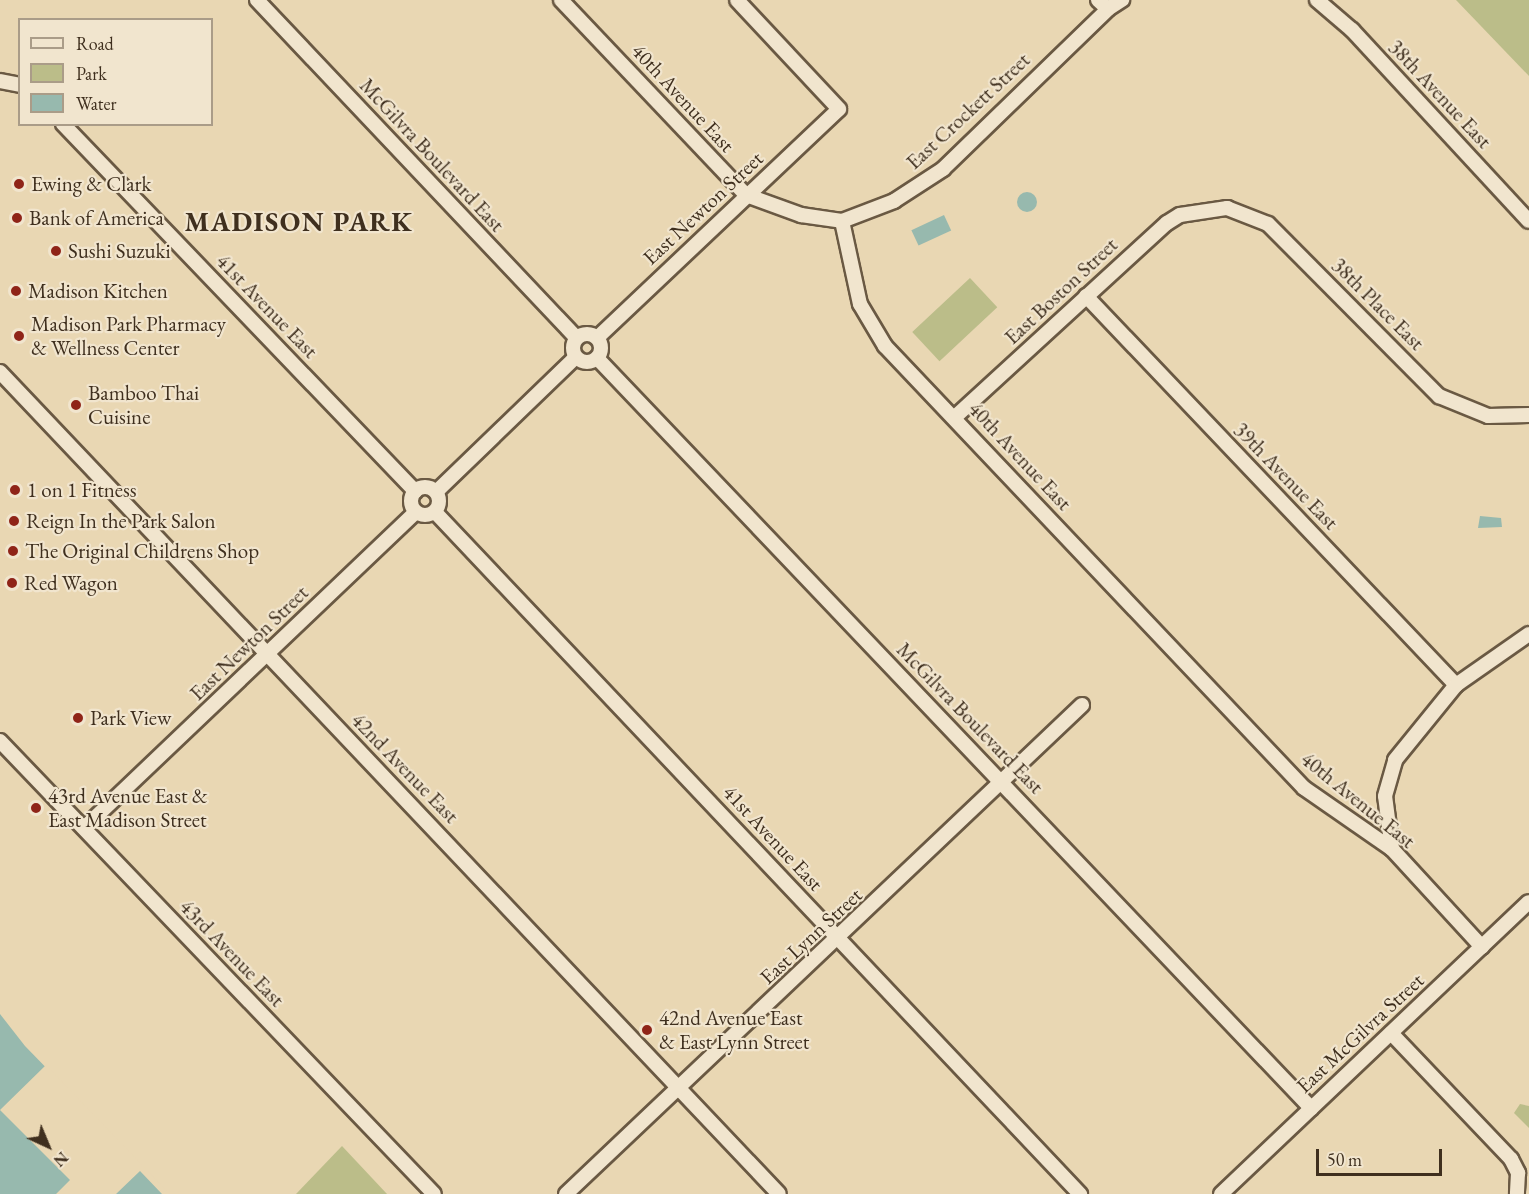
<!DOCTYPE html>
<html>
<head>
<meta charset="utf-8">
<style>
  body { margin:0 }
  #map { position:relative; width:1529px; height:1194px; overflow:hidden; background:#e9d7b3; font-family:"EB Garamond",serif }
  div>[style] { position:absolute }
  .green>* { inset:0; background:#bbbd89; transform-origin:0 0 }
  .water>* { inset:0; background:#97b9ae; transform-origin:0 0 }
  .round { border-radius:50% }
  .pier>* { inset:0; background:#e9d7b3 }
  .roads { filter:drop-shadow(2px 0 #6a5943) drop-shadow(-2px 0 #6a5943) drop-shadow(0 2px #6a5943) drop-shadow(0 -2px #6a5943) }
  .street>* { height:14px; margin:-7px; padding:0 7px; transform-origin:7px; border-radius:7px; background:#f1e5ce }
  .street>.ring { margin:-7px; padding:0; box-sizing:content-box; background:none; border:14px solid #f1e5ce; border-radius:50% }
  .dots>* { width:16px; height:16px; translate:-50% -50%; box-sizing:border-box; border:3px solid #f1e5ce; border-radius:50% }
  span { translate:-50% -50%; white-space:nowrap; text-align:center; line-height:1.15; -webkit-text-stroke:4.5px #f1e5ce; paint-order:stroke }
  .street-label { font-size:21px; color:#3f2f1e }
  .poi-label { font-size:21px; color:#3f2f1e }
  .left { translate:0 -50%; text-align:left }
  .district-label { font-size:27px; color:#3f2f1e; font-weight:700; letter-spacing:1.5px }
  .legend { position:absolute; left:18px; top:18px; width:195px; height:108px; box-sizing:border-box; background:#f1e5ce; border:2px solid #aa9c88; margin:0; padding:8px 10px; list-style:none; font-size:18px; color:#3f2f1e }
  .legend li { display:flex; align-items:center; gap:12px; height:30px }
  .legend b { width:30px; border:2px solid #aa9c88 }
  .north { position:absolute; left:18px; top:1116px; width:60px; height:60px; -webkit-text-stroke:4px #f1e5ce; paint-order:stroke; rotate:136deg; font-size:16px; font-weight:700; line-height:24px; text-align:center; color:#3f2f1e }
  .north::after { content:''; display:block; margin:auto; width:21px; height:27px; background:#3f2f1e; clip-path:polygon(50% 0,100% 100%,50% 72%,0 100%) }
  .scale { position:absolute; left:1316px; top:1149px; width:126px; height:27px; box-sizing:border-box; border:3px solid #3f2f1e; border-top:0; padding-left:8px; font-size:18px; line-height:21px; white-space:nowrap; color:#3f2f1e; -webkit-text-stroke:4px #f1e5ce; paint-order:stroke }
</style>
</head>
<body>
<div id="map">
  <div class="green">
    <i style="clip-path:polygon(1456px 0,1529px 0,1529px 76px)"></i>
    <i style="left:970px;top:278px;width:40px;height:79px;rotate:47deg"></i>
    <i style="clip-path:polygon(1520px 1104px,1529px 1106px,1529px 1128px,1514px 1113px)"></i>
    <i style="clip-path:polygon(342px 1146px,387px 1194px,296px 1194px)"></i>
  </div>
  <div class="water">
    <i class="round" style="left:1017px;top:192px;width:20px;height:20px"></i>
    <i style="left:944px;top:215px;width:17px;height:36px;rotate:65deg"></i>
    <i style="clip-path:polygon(1480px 516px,1501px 518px,1502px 527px,1478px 528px)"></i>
    <i style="clip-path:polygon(0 1014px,25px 1046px,169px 1194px,0 1194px)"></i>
  </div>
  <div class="pier">
    <i style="clip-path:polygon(46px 1065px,170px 1194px,162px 1194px,140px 1171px,116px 1194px,56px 1194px,70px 1180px,0 1110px)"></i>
  </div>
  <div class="roads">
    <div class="street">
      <i style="left:257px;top:0;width:465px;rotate:46.6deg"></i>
      <i style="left:561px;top:0;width:269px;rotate:46.5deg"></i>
      <i style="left:746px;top:195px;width:59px;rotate:20deg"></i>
      <i style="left:801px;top:215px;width:41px;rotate:8.3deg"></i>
      <i style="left:842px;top:221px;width:56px;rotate:-21deg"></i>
      <i style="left:894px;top:201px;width:59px;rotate:-33.1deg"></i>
      <i style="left:943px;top:169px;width:230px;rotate:-44.1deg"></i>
      <i style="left:1098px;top:0;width:13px;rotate:42deg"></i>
      <i style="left:1108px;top:9px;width:17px;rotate:-33deg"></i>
      <i style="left:1317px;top:0;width:46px;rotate:40.6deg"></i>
      <i style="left:1352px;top:30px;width:260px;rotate:47.2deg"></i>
      <i style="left:0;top:81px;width:20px;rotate:11deg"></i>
      <i style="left:63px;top:124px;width:509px;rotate:46.2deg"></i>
      <i style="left:842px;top:221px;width:85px;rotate:77.8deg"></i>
      <i style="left:860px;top:304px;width:49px;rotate:59.2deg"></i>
      <i style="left:885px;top:346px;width:609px;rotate:46.53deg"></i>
      <i style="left:1304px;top:788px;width:107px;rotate:34.7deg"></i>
      <i style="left:1392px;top:849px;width:133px;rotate:47.4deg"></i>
      <i style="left:1086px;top:296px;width:537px;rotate:46.43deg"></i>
      <i class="ring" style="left:573px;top:334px;width:14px;height:14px"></i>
      <i style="left:597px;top:338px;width:333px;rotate:-43.4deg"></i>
      <i style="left:839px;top:109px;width:149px;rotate:-133.1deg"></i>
      <i style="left:597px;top:358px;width:1036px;rotate:46.41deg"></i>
      <i style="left:0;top:372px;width:1132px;rotate:46.54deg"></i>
      <i style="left:955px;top:417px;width:287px;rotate:-42.5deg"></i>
      <i style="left:1167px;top:223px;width:15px;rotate:-32deg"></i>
      <i style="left:1180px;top:215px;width:48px;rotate:-8.5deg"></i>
      <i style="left:1227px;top:208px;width:44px;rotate:21.3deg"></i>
      <i style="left:1268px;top:224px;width:243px;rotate:45.2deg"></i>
      <i style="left:1439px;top:396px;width:53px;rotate:22.2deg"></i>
      <i style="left:1488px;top:416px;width:41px;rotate:-1.4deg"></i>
      <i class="ring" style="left:411px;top:487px;width:14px;height:14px"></i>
      <i style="left:436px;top:492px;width:194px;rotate:-44deg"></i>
      <i style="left:435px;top:512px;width:939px;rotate:46.6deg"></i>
      <i style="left:0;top:741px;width:627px;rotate:46.23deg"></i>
      <i style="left:84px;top:828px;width:458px;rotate:-43.6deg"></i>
      <i style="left:1392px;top:849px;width:53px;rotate:-97.5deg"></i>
      <i style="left:1385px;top:796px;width:37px;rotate:-74deg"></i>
      <i style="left:1395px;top:760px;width:97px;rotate:-50.9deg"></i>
      <i style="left:1456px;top:685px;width:89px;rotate:-34.9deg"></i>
      <i style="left:1391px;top:1033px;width:174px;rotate:46.4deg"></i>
      <i style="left:1511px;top:1159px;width:16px;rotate:63deg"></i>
      <i style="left:1518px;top:1173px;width:21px;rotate:93deg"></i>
      <i style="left:566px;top:1194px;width:711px;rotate:-43.46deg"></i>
      <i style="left:1221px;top:1194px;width:424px;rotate:-43.5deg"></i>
    </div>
  </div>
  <div class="dots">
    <i style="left:19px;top:184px;background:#8f2418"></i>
    <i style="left:17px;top:218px;background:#8f2418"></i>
    <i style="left:56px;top:251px;background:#8f2418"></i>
    <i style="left:16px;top:291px;background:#8f2418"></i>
    <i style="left:19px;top:336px;background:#8f2418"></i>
    <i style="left:76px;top:405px;background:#8f2418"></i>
    <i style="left:15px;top:490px;background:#8f2418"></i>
    <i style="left:14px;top:521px;background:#8f2418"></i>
    <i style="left:13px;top:551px;background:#8f2418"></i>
    <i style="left:12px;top:583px;background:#8f2418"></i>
    <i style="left:78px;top:718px;background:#8f2418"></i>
    <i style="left:36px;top:808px;background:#8f2418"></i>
    <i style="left:647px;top:1030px;background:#8f2418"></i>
  </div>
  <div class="street-label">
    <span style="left:1440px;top:94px;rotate:47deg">38th Avenue East</span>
    <span style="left:683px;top:98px;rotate:47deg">40th Avenue East</span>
    <span style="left:968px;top:111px;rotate:-43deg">East Crockett Street</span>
    <span style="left:432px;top:155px;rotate:47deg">McGilvra Boulevard East</span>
    <span style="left:703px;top:208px;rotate:-43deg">East Newton Street</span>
    <span style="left:1061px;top:291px;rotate:-43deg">East Boston Street</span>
    <span style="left:1378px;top:304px;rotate:45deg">38th Place East</span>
    <span style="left:267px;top:306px;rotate:46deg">41st Avenue East</span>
    <span style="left:1020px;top:456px;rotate:47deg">40th Avenue East</span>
    <span style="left:1286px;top:476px;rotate:46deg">39th Avenue East</span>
    <span style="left:249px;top:643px;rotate:-44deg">East Newton Street</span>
    <span style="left:970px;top:718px;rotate:46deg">McGilvra Boulevard East</span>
    <span style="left:405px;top:768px;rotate:46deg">42nd Avenue East</span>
    <span style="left:1358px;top:800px;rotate:39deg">40th Avenue East</span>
    <span style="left:773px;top:838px;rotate:47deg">41st Avenue East</span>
    <span style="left:811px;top:936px;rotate:-43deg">East Lynn Street</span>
    <span style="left:232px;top:953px;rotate:46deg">43rd Avenue East</span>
    <span style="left:1360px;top:1033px;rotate:-43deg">East McGilvra Street</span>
  </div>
  <div class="poi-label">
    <span class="left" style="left:31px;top:184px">Ewing &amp; Clark</span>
    <span class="left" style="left:29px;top:218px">Bank of America</span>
    <span class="left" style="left:68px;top:251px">Sushi Suzuki</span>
    <span class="left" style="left:28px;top:291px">Madison Kitchen</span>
    <span class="left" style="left:31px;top:336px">Madison Park Pharmacy<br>&amp; Wellness Center</span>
    <span class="left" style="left:88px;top:405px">Bamboo Thai<br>Cuisine</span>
    <span class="left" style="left:27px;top:490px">1 on 1 Fitness</span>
    <span class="left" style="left:26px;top:521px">Reign In the Park Salon</span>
    <span class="left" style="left:25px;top:551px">The Original Childrens Shop</span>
    <span class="left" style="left:24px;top:583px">Red Wagon</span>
    <span class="left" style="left:90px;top:718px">Park View</span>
    <span class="left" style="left:48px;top:808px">43rd Avenue East &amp;<br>East Madison Street</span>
    <span class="left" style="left:659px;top:1030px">42nd Avenue East<br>&amp; East Lynn Street</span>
  </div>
  <div class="district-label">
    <span style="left:299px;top:222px">MADISON PARK</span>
  </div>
  <ul class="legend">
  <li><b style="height:8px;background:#f1e5ce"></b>Road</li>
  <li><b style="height:16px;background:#bbbd89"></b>Park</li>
  <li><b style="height:16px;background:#97b9ae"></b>Water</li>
  </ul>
  <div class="north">N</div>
  <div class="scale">50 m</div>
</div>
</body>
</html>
